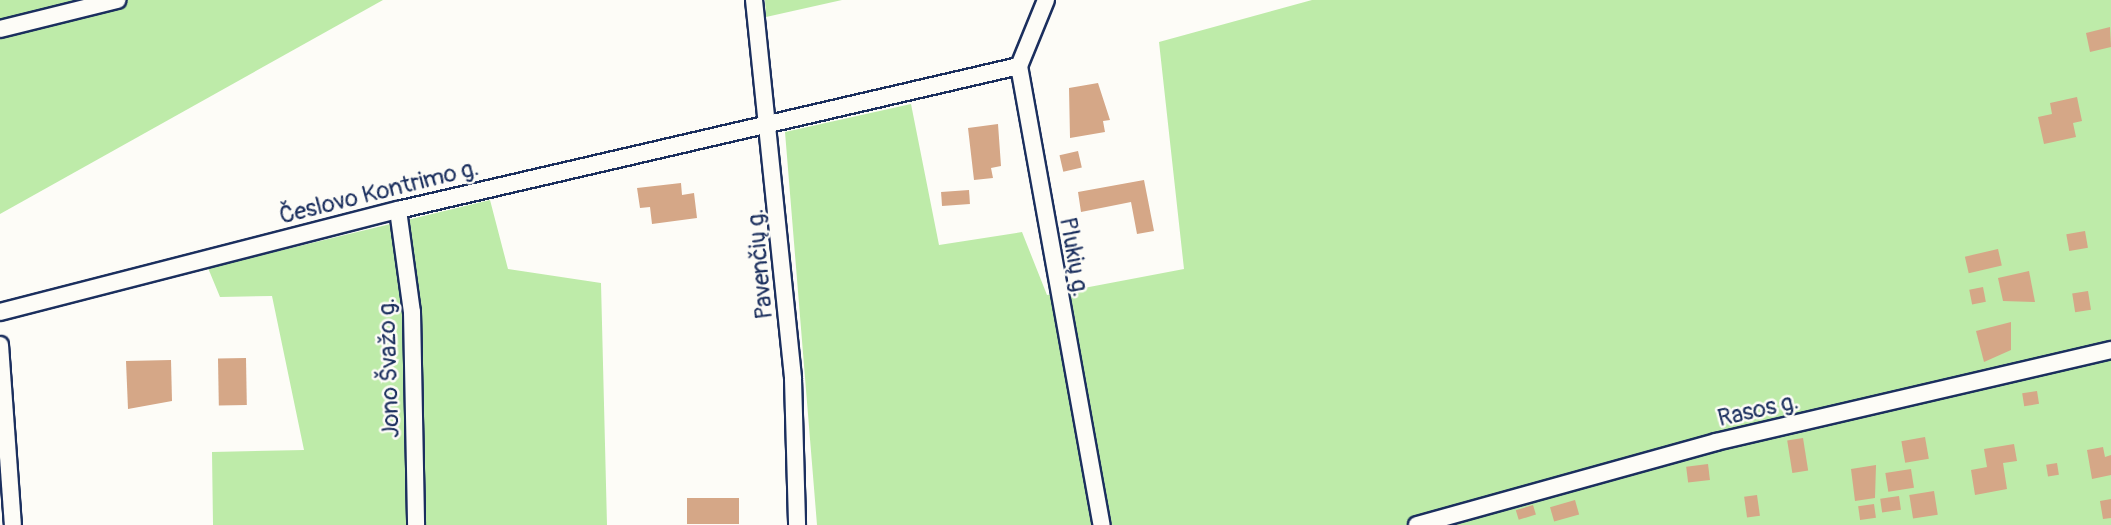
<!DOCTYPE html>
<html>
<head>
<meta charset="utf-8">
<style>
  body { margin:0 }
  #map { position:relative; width:2111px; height:525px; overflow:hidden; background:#fdfcf7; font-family:Pangolin,sans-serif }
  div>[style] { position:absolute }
  .green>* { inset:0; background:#beeba9 }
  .building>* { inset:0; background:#d5a787; transform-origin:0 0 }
  .roads { filter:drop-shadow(2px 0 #1b2f5e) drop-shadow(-2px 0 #1b2f5e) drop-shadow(0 2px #1b2f5e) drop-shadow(0 -2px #1b2f5e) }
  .minor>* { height:16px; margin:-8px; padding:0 8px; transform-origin:8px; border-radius:8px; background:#fdfcf7 }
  span { translate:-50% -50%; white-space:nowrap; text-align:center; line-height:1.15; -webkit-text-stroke:5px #fdfcf7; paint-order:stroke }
  .street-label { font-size:24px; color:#1b2f5e }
</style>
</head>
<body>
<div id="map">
  <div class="green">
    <i style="clip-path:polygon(0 0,383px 0,0 214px)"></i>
    <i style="clip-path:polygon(765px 0,842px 0,766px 17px)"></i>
    <i style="clip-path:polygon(1312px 0,2111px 0,2111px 525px,817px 525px,785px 132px,911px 104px,939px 245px,1022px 232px,1047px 295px,1184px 269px,1159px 42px)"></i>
    <i style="clip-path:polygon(490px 200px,508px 269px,601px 283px,607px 525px,213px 525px,212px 452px,304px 450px,272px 296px,220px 297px,208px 268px)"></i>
  </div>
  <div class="building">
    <i style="clip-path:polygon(2110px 27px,2111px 47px,2090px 52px,2086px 33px)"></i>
    <i style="clip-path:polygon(1098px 83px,1110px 120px,1103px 121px,1105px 132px,1070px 138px,1069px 88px)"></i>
    <i style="clip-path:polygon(2077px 97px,2082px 121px,2073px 123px,2076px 137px,2044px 144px,2038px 117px,2052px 114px,2050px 103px)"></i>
    <i style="clip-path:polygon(998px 124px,1001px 166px,991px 168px,993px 178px,974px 180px,968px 128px)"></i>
    <i style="left:1078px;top:151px;width:17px;height:19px;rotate:77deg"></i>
    <i style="clip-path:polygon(1144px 180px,1154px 231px,1137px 234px,1131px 202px,1081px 212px,1078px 192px)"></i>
    <i style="clip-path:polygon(681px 183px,682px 195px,694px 193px,697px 218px,652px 224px,650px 207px,640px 208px,637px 188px)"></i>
    <i style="left:969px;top:190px;width:14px;height:28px;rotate:86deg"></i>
    <i style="left:2085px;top:231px;width:17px;height:19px;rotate:80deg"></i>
    <i style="left:1998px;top:249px;width:17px;height:34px;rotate:77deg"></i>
    <i style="clip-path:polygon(2029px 271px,2035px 302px,2003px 301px,1998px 278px)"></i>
    <i style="left:1983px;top:287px;width:15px;height:14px;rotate:79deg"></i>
    <i style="left:2088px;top:291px;width:19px;height:16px;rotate:81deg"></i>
    <i style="clip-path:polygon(2011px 322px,2011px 350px,1984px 362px,1976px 331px)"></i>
    <i style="left:246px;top:358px;width:47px;height:28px;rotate:89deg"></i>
    <i style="clip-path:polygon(171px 360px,172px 401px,128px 409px,126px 361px)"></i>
    <i style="left:2037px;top:391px;width:13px;height:15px;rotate:81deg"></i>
    <i style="left:1925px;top:437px;width:22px;height:24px;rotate:80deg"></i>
    <i style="left:1803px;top:438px;width:33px;height:16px;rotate:81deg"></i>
    <i style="clip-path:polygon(2014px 444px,2017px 461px,2003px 463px,2007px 489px,1975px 495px,1971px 470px,1987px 467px,1984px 449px)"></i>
    <i style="clip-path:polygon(2103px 447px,2105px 457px,2111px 455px,2111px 475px,2092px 479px,2087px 450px)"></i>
    <i style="left:2057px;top:463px;width:12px;height:11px;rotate:81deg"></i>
    <i style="left:1708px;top:464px;width:16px;height:22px;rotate:83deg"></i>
    <i style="clip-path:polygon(1876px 465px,1875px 498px,1855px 501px,1851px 469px)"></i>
    <i style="left:1911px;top:469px;width:19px;height:26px;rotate:81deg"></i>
    <i style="left:1934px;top:491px;width:24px;height:25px;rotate:81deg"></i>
    <i style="left:1757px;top:495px;width:21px;height:13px;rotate:82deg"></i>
    <i style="left:1899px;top:496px;width:14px;height:19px;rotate:82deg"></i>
    <i style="left:687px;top:498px;width:52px;height:26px"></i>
    <i style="clip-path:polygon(2111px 499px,2111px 518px,2103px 519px,2100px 501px)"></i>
    <i style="left:1575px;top:500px;width:15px;height:26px;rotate:74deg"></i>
    <i style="left:1874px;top:504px;width:14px;height:16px;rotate:82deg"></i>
    <i style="left:1533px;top:505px;width:10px;height:18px;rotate:73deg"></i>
  </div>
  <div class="roads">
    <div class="minor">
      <i style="left:754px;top:0;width:381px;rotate:84.1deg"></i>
      <i style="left:793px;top:379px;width:146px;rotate:88.4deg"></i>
      <i style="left:1046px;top:0;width:71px;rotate:112.2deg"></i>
      <i style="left:1019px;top:66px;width:466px;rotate:79.8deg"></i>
      <i style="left:0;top:29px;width:121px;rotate:-13.9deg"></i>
      <i style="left:398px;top:210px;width:103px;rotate:82.2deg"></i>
      <i style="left:412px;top:312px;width:213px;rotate:88.9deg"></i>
      <i style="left:0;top:312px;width:411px;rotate:-14.4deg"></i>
      <i style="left:398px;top:210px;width:637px;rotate:-13.06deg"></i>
      <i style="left:0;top:345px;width:180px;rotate:85.9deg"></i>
      <i style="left:1417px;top:525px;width:310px;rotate:-15.5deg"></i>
      <i style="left:1716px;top:442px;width:406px;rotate:-13.1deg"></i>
    </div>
  </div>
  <div class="street-label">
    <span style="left:379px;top:192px;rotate:-14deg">Česlovo Kontrimo g.</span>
    <span style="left:1074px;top:257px;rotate:80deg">Plukių g.</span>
    <span style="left:760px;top:264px;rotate:-95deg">Pavenčių g.</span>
    <span style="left:389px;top:368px;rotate:-92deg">Jono Švažo g.</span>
    <span style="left:1758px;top:410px;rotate:-13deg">Rasos g.</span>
  </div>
</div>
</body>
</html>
